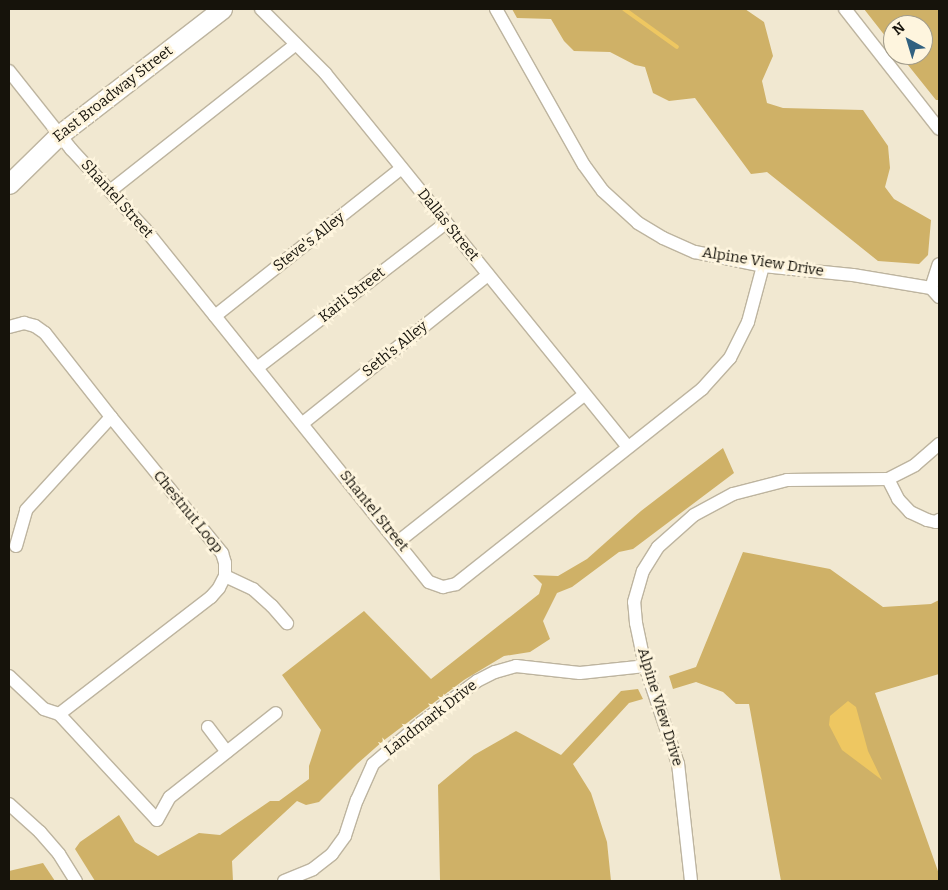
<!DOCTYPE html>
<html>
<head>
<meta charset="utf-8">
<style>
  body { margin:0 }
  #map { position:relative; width:948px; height:890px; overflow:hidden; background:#f1e8d1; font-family:Bitter,serif }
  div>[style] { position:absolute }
  .green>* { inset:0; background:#cfb167 }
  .water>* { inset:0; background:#eec761 }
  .stream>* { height:4px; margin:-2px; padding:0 2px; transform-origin:2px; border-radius:2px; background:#eec761 }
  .roads { filter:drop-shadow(1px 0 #bdb49f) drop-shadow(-1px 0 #bdb49f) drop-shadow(0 1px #bdb49f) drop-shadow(0 -1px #bdb49f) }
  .street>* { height:12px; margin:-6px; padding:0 6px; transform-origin:6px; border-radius:6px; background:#fff }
  .secondary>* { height:19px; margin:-9.5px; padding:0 9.5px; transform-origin:9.5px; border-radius:9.5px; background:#fff }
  span { translate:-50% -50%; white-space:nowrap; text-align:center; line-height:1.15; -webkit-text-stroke:5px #fef5de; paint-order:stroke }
  .street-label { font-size:15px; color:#16130b }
  .frame { position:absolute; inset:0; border:10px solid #16130b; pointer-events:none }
  .north { position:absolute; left:883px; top:15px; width:50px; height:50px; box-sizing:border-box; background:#fef5de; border:1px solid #a19b8a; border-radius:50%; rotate:321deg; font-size:14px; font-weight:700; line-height:20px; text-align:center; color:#16130b }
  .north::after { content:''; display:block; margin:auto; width:18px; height:22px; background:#316180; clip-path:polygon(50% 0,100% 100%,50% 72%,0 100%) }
</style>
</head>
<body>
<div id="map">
  <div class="green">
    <i style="clip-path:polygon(512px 9px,745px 9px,764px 22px,773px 56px,762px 81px,767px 103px,783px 108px,863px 110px,888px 146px,890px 168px,885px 187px,894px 199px,931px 220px,928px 255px,919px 264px,878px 261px,767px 172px,751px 174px,695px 98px,669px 101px,653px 93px,645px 67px,635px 65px,610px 52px,574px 51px,564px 41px,551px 19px,517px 18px)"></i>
    <i style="clip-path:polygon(864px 9px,939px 9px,939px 100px,936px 100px,900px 55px,923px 55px,923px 25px,893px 25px,893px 46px)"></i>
    <i style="clip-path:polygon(723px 448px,734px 473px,633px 549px,619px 552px,572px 587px,557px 593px,543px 621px,550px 639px,530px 652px,504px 656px,464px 680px,383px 741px,357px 764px,319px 802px,306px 805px,297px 801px,232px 861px,233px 881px,95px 881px,75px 849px,80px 842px,119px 815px,135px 842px,158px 856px,199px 833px,220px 835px,270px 801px,279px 801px,309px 779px,309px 766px,321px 730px,282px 675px,364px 611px,431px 679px,539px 594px,542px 584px,533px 575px,558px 576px,587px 559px,641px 511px)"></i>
    <i style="clip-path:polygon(743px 552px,830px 569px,883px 607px,931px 604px,939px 600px,939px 674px,875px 693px,939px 874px,939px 881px,781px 881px,749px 704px,736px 704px,723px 692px,696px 682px,673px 689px,669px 676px,696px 667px)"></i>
    <i style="clip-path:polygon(638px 689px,643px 699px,629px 703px,573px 764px,591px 793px,607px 842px,611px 881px,440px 881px,438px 785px,474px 755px,516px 731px,561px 755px,621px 691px)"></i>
    <i style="clip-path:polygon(43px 863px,55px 881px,9px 881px,9px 871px)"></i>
  </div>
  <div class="water">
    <i style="clip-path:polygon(848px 701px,856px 707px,868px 751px,882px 780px,842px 750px,829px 725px,830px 716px)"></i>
  </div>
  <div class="stream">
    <i style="left:624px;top:9px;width:65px;rotate:35.6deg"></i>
  </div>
  <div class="roads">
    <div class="street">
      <i style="left:261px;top:9px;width:91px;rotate:45deg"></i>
      <i style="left:325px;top:73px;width:481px;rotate:51deg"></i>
      <i style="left:496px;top:9px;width:179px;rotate:60.6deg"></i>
      <i style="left:584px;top:165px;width:32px;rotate:54deg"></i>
      <i style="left:603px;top:191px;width:47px;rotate:42.4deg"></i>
      <i style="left:638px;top:223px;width:29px;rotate:31deg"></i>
      <i style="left:663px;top:238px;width:35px;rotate:24deg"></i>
      <i style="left:695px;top:252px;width:69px;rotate:11.6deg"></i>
      <i style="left:763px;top:266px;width:90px;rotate:5.7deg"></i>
      <i style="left:853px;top:275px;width:79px;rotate:9.5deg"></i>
      <i style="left:931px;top:288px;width:12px;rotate:48deg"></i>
      <i style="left:845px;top:9px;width:152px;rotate:51.9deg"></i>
      <i style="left:9px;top:71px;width:100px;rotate:51.5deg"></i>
      <i style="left:71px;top:149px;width:109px;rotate:47.2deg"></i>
      <i style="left:145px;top:229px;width:453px;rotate:51.2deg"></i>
      <i style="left:429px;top:582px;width:15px;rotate:20deg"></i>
      <i style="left:443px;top:587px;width:13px;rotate:-13deg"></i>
      <i style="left:456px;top:584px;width:314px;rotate:-38.4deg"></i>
      <i style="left:702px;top:389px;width:42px;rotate:-47.9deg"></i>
      <i style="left:730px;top:358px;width:40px;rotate:-63.4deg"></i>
      <i style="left:748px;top:322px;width:58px;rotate:-75deg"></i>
      <i style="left:110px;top:191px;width:237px;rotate:-38.3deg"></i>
      <i style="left:931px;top:288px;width:25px;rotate:-72deg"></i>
      <i style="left:215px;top:316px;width:238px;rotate:-38.4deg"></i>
      <i style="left:9px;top:327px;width:16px;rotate:-15deg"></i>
      <i style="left:24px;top:323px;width:11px;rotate:15deg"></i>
      <i style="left:35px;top:326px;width:12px;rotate:35deg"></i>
      <i style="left:45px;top:333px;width:107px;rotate:51.8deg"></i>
      <i style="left:111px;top:417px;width:176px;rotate:50.8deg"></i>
      <i style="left:222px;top:553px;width:10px;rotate:73deg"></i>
      <i style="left:225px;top:563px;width:13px;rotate:90deg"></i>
      <i style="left:225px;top:576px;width:13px;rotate:117deg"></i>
      <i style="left:219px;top:588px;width:12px;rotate:132deg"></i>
      <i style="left:211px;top:597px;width:192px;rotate:142.4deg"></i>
      <i style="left:59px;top:714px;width:16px;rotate:-162deg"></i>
      <i style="left:44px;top:709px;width:48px;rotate:-136.7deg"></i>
      <i style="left:257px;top:368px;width:238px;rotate:-37.5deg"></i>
      <i style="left:303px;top:423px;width:237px;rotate:-38.7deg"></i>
      <i style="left:888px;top:479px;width:22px;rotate:63deg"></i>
      <i style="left:898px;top:499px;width:18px;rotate:47deg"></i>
      <i style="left:910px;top:512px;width:19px;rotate:25deg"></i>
      <i style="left:927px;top:520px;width:9px;rotate:13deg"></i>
      <i style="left:936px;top:522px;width:4px;rotate:-34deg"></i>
      <i style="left:399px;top:541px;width:236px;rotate:-38.3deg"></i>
      <i style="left:16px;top:546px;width:37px;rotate:-74deg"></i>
      <i style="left:26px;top:510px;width:126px;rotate:-47.6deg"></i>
      <i style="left:225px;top:576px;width:31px;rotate:25deg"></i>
      <i style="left:253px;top:589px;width:25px;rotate:42deg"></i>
      <i style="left:272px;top:606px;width:23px;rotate:49deg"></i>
      <i style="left:59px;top:714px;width:144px;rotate:47.2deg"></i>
      <i style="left:157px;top:820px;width:26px;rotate:-61deg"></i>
      <i style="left:170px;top:797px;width:135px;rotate:-38.4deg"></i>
      <i style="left:208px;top:727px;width:31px;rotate:53deg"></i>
      <i style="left:9px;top:804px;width:42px;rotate:42.1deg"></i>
      <i style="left:40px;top:832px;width:29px;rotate:49deg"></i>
      <i style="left:59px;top:854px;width:32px;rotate:58deg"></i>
      <i style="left:284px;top:881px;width:31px;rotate:-22deg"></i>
      <i style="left:313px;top:869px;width:24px;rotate:-38deg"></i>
      <i style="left:332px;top:854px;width:22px;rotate:-54deg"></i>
      <i style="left:345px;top:836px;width:38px;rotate:-72deg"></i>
      <i style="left:357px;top:800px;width:39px;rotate:-66deg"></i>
      <i style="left:373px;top:764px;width:63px;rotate:-40.5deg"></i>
      <i style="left:421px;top:723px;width:70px;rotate:-36.9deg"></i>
      <i style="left:477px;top:681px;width:20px;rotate:-27deg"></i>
      <i style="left:495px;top:672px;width:22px;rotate:-16deg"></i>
      <i style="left:516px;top:666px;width:64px;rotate:6.2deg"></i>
      <i style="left:580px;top:673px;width:65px;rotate:-6.1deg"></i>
      <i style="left:691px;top:881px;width:118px;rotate:-96.3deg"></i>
      <i style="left:678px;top:764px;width:103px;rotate:-108.6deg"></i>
      <i style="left:645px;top:666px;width:44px;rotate:-101.8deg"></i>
      <i style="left:636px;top:623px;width:21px;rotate:-95deg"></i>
      <i style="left:634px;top:602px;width:32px;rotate:-74deg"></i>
      <i style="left:643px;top:571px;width:28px;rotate:-58deg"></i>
      <i style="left:658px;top:547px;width:48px;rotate:-41.6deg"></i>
      <i style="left:694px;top:515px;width:44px;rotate:-28.3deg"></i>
      <i style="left:733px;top:494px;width:56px;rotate:-14.5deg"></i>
      <i style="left:787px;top:480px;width:101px;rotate:-0.6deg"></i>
      <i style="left:888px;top:479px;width:30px;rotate:-27deg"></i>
      <i style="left:915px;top:465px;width:32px;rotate:-41deg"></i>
    </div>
    <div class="secondary">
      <i style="left:9px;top:184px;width:70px;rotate:-44.4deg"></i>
      <i style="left:59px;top:135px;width:206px;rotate:-37.7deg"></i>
    </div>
  </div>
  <div class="street-label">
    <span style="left:113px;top:94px;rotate:-38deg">East Broadway Street</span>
    <span style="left:117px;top:199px;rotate:48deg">Shantel Street</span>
    <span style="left:448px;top:225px;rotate:51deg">Dallas Street</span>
    <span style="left:309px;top:242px;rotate:-38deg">Steve's Alley</span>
    <span style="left:763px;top:262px;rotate:9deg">Alpine View Drive</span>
    <span style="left:352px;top:295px;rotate:-38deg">Karli Street</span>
    <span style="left:395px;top:349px;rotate:-39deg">Seth's Alley</span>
    <span style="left:374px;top:511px;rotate:51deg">Shantel Street</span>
    <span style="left:188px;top:512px;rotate:51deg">Chestnut Loop</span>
    <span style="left:660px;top:707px;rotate:73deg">Alpine View Drive</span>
    <span style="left:431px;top:718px;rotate:-38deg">Landmark Drive</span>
  </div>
  <div class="frame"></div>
  <div class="north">N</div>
</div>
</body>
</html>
